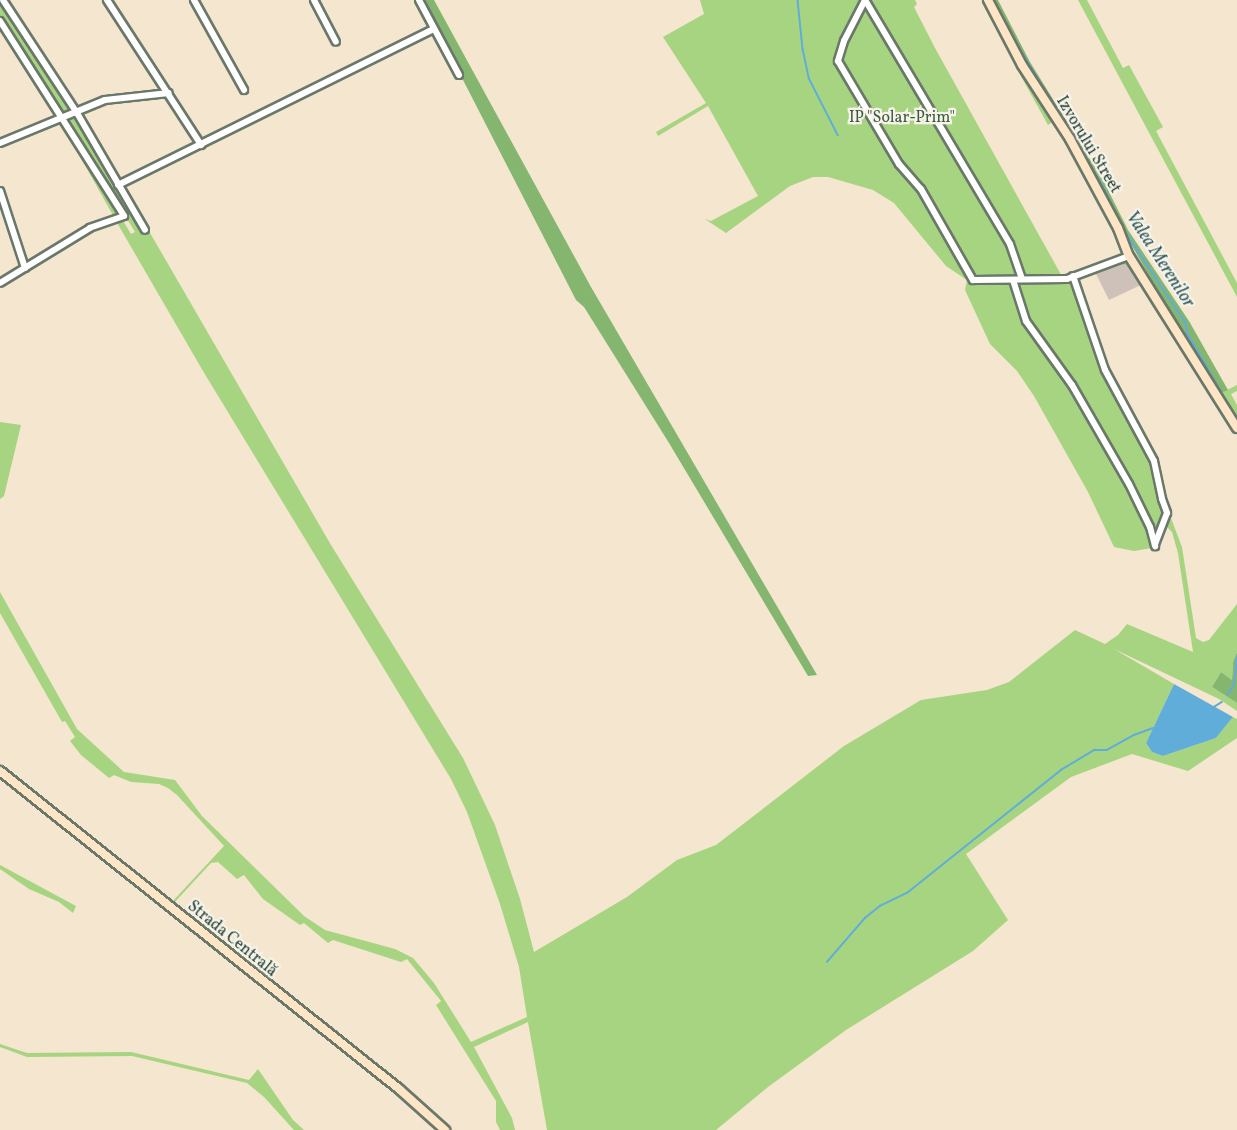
<!DOCTYPE html>
<html>
<head>
<meta charset="utf-8">
<style>
  body { margin:0 }
  #map { position:relative; width:1237px; height:1130px; overflow:hidden; background:#f4e6cf; font-family:Vollkorn,serif }
  div>[style] { position:absolute }
  .industrial>* { inset:0; background:#cec1ba }
  .green>* { inset:0; background:#a7d481 }
  .forest>* { inset:0; background:#85b66f }
  .water>* { inset:0; background:#5fadd8 }
  .stream>* { height:1.5px; margin:-0.75px; padding:0 0.75px; transform-origin:0.75px; border-radius:0.75px; background:#5fadd8 }
  .roads { filter:drop-shadow(2px 0 #6a786a) drop-shadow(-2px 0 #6a786a) drop-shadow(0 2px #6a786a) drop-shadow(0 -2px #6a786a) }
  .street>* { height:6px; margin:-3px; padding:0 3px; transform-origin:3px; border-radius:3px; background:#fff }
  .secondary>* { height:8px; margin:-4px; padding:0 4px; transform-origin:4px; border-radius:4px; background:#fee5c5 }
  span { translate:-50% -50%; white-space:nowrap; text-align:center; line-height:1.15; -webkit-text-stroke:4.5px #f7f3e8; paint-order:stroke }
  .park-label { font-size:16px; color:#3a5b43 }
  .street-label { font-size:16px; color:#1f3d34 }
  .water-label { font-size:18px; color:#2f595d; font-style:italic }
</style>
</head>
<body>
<div id="map">
  <div class="industrial">
    <i style="clip-path:polygon(1132px 264px,1143px 284px,1109px 300px,1096px 274px,1121px 265px)"></i>
  </div>
  <div class="green">
    <i style="clip-path:polygon(0 0,74px 111px,65px 115px,0 16px)"></i>
    <i style="clip-path:polygon(700px 0,915px 0,917px 4px,914px 7px,935px 48px,1064px 280px,1078px 280px,1078px 277px,1123px 259px,1133px 263px,1138px 270px,1187px 351px,1186px 355px,1131px 265px,1121px 265px,1079px 280px,1106px 368px,1154px 453px,1166px 505px,1182px 547px,1196px 638px,1203px 642px,1209px 640px,1237px 604px,1237px 652px,1233px 662px,1232px 680px,1221px 672px,1212px 687px,1237px 703px,1237px 711px,1219px 699px,1114px 649px,1174px 684px,1146px 743px,1152px 752px,1163px 756px,1216px 738px,1233px 717px,1237px 719px,1237px 738px,1188px 771px,1132px 754px,1071px 777px,966px 854px,1008px 920px,973px 951px,846px 1030px,768px 1087px,716px 1130px,547px 1130px,528px 1022px,474px 1047px,512px 1118px,515px 1130px,500px 1130px,496px 1122px,496px 1101px,436px 1005px,441px 1001px,407px 959px,401px 962px,333px 940px,328px 943px,304px 923px,300px 925px,263px 899px,244px 875px,237px 879px,218px 862px,211px 863px,173px 904px,171px 903px,224px 846px,177px 795px,168px 788px,159px 784px,131px 782px,114px 775px,109px 778px,81px 755px,70px 741px,75px 737px,65px 721px,62px 722px,0 613px,0 592px,77px 729px,124px 772px,175px 780px,202px 816px,304px 916px,325px 930px,395px 949px,413px 958px,434px 983px,471px 1042px,527px 1017px,519px 967px,500px 904px,467px 812px,451px 779px,203px 371px,116px 221px,122px 219px,131px 234px,135px 232px,67px 119px,76px 116px,141px 228px,146px 226px,331px 545px,463px 758px,495px 825px,520px 899px,534px 952px,627px 897px,677px 860px,716px 845px,844px 746px,921px 700px,987px 690px,1009px 682px,1075px 630px,1105px 644px,1118px 635px,1127px 624px,1193px 652px,1178px 553px,1172px 532px,1167px 527px,1158px 547px,1134px 551px,1114px 547px,1088px 492px,1034px 396px,1017px 371px,990px 344px,965px 290px,967px 280px,946px 266px,894px 203px,873px 190px,828px 177px,813px 177px,790px 186px,726px 233px,705px 219px,711px 221px,758px 196px,708px 106px,658px 136px,656px 132px,706px 103px,663px 37px,704px 14px)"></i>
    <i style="clip-path:polygon(1078px 0,1087px 0,1123px 68px,1129px 65px,1163px 127px,1156px 131px,1237px 283px,1237px 297px)"></i>
    <i style="clip-path:polygon(1021px 68px,1054px 121px,1048px 125px,1017px 69px)"></i>
    <i style="clip-path:polygon(76px 141px,121px 215px,114px 217px,82px 160px,73px 142px)"></i>
    <i style="clip-path:polygon(1237px 385px,1237px 391px,1231px 394px,1237px 405px,1237px 422px,1219px 394px)"></i>
    <i style="clip-path:polygon(0 422px,21px 425px,4px 496px,0 499px)"></i>
    <i style="clip-path:polygon(0 865px,76px 906px,73px 913px,59px 902px,29px 889px,0 869px)"></i>
    <i style="clip-path:polygon(0 1044px,27px 1053px,131px 1052px,249px 1080px,258px 1069px,293px 1120px,304px 1130px,294px 1130px,264px 1097px,247px 1083px,132px 1056px,27px 1057px,0 1047px)"></i>
  </div>
  <div class="forest">
    <i style="clip-path:polygon(422px 0,434px 0,591px 287px,817px 675px,808px 676px,669px 443px,584px 307px,576px 300px)"></i>
    <i style="clip-path:polygon(990px 0,998px 0,1030px 62px,1104px 182px,1128px 230px,1189px 321px,1228px 390px,1219px 394px,1184px 336px)"></i>
    <i style="clip-path:polygon(1237px 652px,1237px 703px,1212px 687px,1221px 672px,1232px 680px,1233px 662px)"></i>
  </div>
  <div class="water">
    <i style="clip-path:polygon(1174px 684px,1233px 717px,1216px 738px,1163px 756px,1152px 752px,1146px 743px)"></i>
  </div>
  <div class="stream">
    <i style="left:798px;top:0;width:49px;rotate:84.2deg"></i>
    <i style="left:803px;top:49px;width:30px;rotate:78deg"></i>
    <i style="left:809px;top:78px;width:64px;rotate:63deg"></i>
    <i style="left:994px;top:0;width:13px;rotate:67deg"></i>
    <i style="left:1005px;top:24px;width:129px;rotate:58.7deg"></i>
    <i style="left:1083px;top:154px;width:36px;rotate:58deg"></i>
    <i style="left:1102px;top:184px;width:52px;rotate:63.9deg"></i>
    <i style="left:1125px;top:231px;width:110px;rotate:56.5deg"></i>
    <i style="left:1186px;top:323px;width:11px;rotate:80deg"></i>
    <i style="left:1188px;top:334px;width:66px;rotate:59.9deg"></i>
    <i style="left:1225px;top:399px;width:22px;rotate:58deg"></i>
    <i style="left:1227px;top:695px;width:12px;rotate:-55deg"></i>
    <i style="left:1234px;top:685px;width:27px;rotate:-84deg"></i>
    <i style="left:1214px;top:707px;width:9px;rotate:-32deg"></i>
    <i style="left:827px;top:962px;width:58px;rotate:-49.2deg"></i>
    <i style="left:865px;top:918px;width:19px;rotate:-39deg"></i>
    <i style="left:880px;top:906px;width:30px;rotate:-26deg"></i>
    <i style="left:907px;top:893px;width:197px;rotate:-38.6deg"></i>
    <i style="left:1061px;top:770px;width:39px;rotate:-31deg"></i>
    <i style="left:1094px;top:750px;width:13px"></i>
    <i style="left:1107px;top:750px;width:31px;rotate:-29deg"></i>
    <i style="left:1134px;top:735px;width:20px;rotate:-20deg"></i>
  </div>
  <div class="roads">
    <div class="street">
      <i style="left:3px;top:0;width:135px;rotate:56.8deg"></i>
      <i style="left:77px;top:113px;width:135px;rotate:59.8deg"></i>
      <i style="left:107px;top:0;width:173px;rotate:57deg"></i>
      <i style="left:194px;top:0;width:103px;rotate:60.9deg"></i>
      <i style="left:314px;top:0;width:47px;rotate:62.4deg"></i>
      <i style="left:419px;top:0;width:85px;rotate:61.9deg"></i>
      <i style="left:0;top:21px;width:231px;rotate:57.5deg"></i>
      <i style="left:124px;top:216px;width:36px;rotate:161deg"></i>
      <i style="left:90px;top:228px;width:105px;rotate:148.6deg"></i>
      <i style="left:0;top:143px;width:113px;rotate:-22.3deg"></i>
      <i style="left:105px;top:100px;width:64px;rotate:-6.2deg"></i>
      <i style="left:118px;top:185px;width:352px;rotate:-26.3deg"></i>
      <i style="left:0;top:191px;width:81px;rotate:72deg"></i>
      <i style="left:1073px;top:276px;width:99px;rotate:71.2deg"></i>
      <i style="left:1105px;top:370px;width:103px;rotate:61.7deg"></i>
      <i style="left:1154px;top:461px;width:39px;rotate:78deg"></i>
      <i style="left:1162px;top:499px;width:15px;rotate:70deg"></i>
      <i style="left:1167px;top:513px;width:34px;rotate:111deg"></i>
      <i style="left:1022px;top:279px;width:37px;rotate:-109deg"></i>
      <i style="left:1010px;top:244px;width:284px;rotate:-120.7deg"></i>
      <i style="left:865px;top:0;width:46px;rotate:117.1deg"></i>
      <i style="left:844px;top:41px;width:21px;rotate:107deg"></i>
      <i style="left:838px;top:61px;width:120px;rotate:59.4deg"></i>
      <i style="left:899px;top:164px;width:33px;rotate:49deg"></i>
      <i style="left:921px;top:189px;width:105px;rotate:60.3deg"></i>
      <i style="left:973px;top:280px;width:94px;rotate:-0.6deg"></i>
      <i style="left:1067px;top:279px;width:66px;rotate:-20.4deg"></i>
      <i style="left:1013px;top:280px;width:43px;rotate:72.4deg"></i>
      <i style="left:1026px;top:321px;width:79px;rotate:54.3deg"></i>
      <i style="left:1072px;top:385px;width:114px;rotate:60.1deg"></i>
      <i style="left:1129px;top:484px;width:48px;rotate:64deg"></i>
      <i style="left:1150px;top:527px;width:20px;rotate:75deg"></i>
    </div>
    <div class="secondary">
      <i style="left:988px;top:0;width:73px;rotate:62.4deg"></i>
      <i style="left:1022px;top:65px;width:88px;rotate:57deg"></i>
      <i style="left:1070px;top:139px;width:101px;rotate:61.7deg"></i>
      <i style="left:1118px;top:228px;width:30px;rotate:69deg"></i>
      <i style="left:1129px;top:256px;width:203px;rotate:57.9deg"></i>
      <i style="left:0;top:771px;width:510px;rotate:38.55deg"></i>
      <i style="left:399px;top:1089px;width:62px;rotate:41.7deg"></i>
    </div>
  </div>
  <div class="park-label">
    <span style="left:902px;top:118px">IP "Solar-Prim"</span>
  </div>
  <div class="street-label">
    <span style="left:1088px;top:145px;rotate:59deg">Izvorului Street</span>
    <span style="left:232px;top:939px;rotate:39deg">Strada Centrală</span>
  </div>
  <div class="water-label">
    <span style="left:1159px;top:260px;rotate:57deg">Valea Merenilor</span>
  </div>
</div>
</body>
</html>
